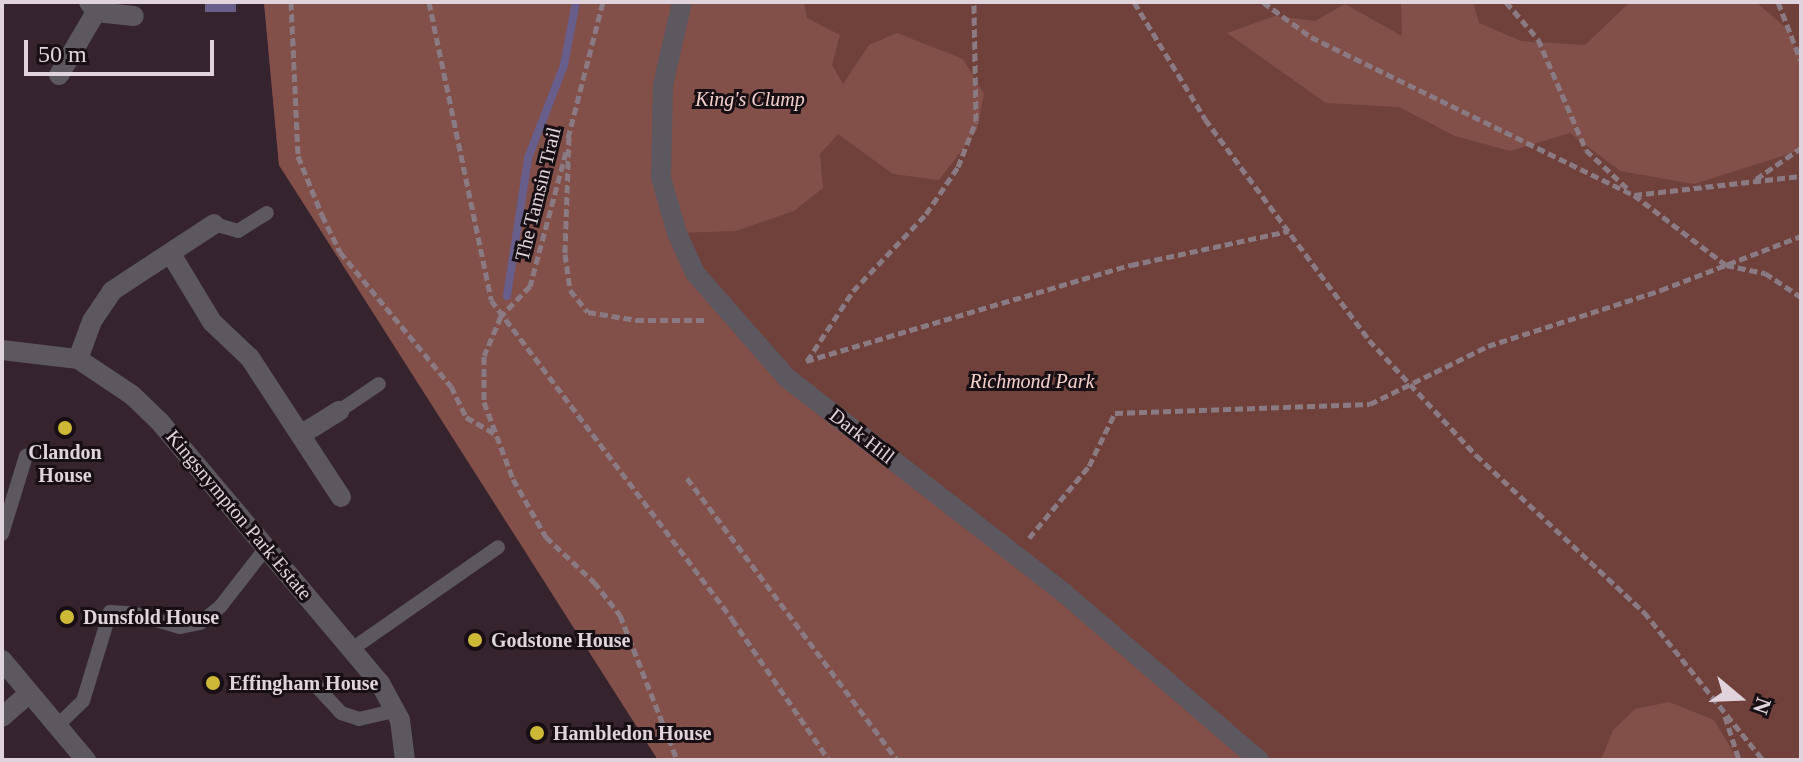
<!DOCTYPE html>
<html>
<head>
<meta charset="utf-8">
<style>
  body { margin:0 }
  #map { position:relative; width:1803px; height:762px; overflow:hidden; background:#35232e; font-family:"Times New Roman",serif }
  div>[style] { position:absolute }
  .green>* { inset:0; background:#70403a }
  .forest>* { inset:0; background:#834f49 }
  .water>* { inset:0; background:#675e8c; transform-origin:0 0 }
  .stream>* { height:8px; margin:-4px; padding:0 4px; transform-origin:4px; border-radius:4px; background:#675e8c }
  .path>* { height:5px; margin-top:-2.5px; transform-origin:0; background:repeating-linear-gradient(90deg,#897a83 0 8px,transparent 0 12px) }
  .lane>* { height:14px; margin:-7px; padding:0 7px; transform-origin:7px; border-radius:7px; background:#5d575f }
  .street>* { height:20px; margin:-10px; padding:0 10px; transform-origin:10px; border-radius:10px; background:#5d575f }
  .dots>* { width:22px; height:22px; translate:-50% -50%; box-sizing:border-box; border:4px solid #170f14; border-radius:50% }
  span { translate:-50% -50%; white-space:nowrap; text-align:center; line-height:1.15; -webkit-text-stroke:6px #170f14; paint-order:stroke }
  .park-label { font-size:20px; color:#f5d1cc; font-style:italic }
  .street-label { font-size:20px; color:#e0d3db }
  .poi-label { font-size:20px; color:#e0d3db; font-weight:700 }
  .left { translate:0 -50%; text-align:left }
  .frame { position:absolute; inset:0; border:4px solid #e0d3db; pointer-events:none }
  .north { position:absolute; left:1699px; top:658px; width:80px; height:80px; -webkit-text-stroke:6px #170f14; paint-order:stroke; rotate:109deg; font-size:22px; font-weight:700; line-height:32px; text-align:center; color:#e0d3db }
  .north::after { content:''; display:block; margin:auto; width:28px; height:36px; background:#e0d3db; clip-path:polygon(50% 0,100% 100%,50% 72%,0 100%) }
  .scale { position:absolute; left:24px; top:40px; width:190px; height:36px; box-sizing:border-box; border:4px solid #e0d3db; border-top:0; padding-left:10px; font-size:24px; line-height:28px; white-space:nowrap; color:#e0d3db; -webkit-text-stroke:6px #170f14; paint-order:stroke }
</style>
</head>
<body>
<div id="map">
  <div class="green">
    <i style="clip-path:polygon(264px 2px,1801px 2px,1801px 760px,658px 760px,279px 165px)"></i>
  </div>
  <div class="forest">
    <i style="clip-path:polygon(264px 2px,804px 2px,807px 18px,840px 35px,832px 65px,843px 84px,869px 45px,897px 33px,963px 59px,984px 94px,977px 130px,939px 180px,893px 174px,838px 134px,820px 154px,823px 188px,794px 211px,736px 231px,677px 233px,787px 378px,1259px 760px,658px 760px,279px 165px)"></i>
    <i style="clip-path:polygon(1401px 2px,1473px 2px,1479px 23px,1521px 41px,1585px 45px,1630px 2px,1756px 2px,1789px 31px,1801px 60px,1801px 150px,1694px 184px,1620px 171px,1570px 133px,1510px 151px,1455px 136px,1399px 107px,1326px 103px,1227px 33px,1275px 16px,1315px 21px,1345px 4px,1402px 36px)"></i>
    <i style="clip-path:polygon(1669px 702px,1714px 720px,1738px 760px,1601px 760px,1613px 730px,1635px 709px)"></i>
  </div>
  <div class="water">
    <i style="left:205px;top:2px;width:31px;height:10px"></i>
  </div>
  <div class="stream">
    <i style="left:507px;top:296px;width:140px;rotate:-81.3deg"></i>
    <i style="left:528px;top:158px;width:100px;rotate:-68.8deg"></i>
    <i style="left:564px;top:65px;width:64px;rotate:-79.2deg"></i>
  </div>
  <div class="path">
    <i style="left:291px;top:2px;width:154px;rotate:87.4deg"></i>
    <i style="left:298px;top:156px;width:64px;rotate:67.9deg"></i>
    <i style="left:322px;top:215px;width:41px;rotate:64.1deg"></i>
    <i style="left:340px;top:252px;width:174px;rotate:50.4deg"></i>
    <i style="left:451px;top:386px;width:34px;rotate:64deg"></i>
    <i style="left:466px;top:417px;width:34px;rotate:30deg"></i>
    <i style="left:429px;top:2px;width:304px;rotate:78.2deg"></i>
    <i style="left:491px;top:300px;width:400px;rotate:52.9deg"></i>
    <i style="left:732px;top:619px;width:171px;rotate:55.5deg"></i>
    <i style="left:1134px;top:2px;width:137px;rotate:58.7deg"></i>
    <i style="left:1205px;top:119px;width:275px;rotate:53.4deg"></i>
    <i style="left:1369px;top:340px;width:157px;rotate:47.1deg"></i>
    <i style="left:1476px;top:455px;width:230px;rotate:43.1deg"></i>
    <i style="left:1644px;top:612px;width:190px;rotate:51.2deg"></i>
    <i style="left:1263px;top:2px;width:59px;rotate:36.1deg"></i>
    <i style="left:1311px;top:37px;width:360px;rotate:26.1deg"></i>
    <i style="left:1634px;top:195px;width:168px;rotate:-6.5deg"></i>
    <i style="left:1506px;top:2px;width:49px;rotate:49.1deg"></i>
    <i style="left:1538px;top:39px;width:121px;rotate:66.6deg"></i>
    <i style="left:1586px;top:150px;width:56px;rotate:42.8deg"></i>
    <i style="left:1778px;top:2px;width:63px;rotate:68.7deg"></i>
    <i style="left:569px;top:137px;width:117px;rotate:92deg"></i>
    <i style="left:565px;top:254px;width:36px;rotate:82deg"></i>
    <i style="left:570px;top:290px;width:28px;rotate:51deg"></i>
    <i style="left:588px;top:312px;width:49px;rotate:9.5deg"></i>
    <i style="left:636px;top:320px;width:70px"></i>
    <i style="left:568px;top:138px;width:140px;rotate:-75.6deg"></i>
    <i style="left:566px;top:152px;width:139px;rotate:105deg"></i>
    <i style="left:530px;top:286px;width:42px;rotate:134deg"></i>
    <i style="left:501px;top:316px;width:43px;rotate:113deg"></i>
    <i style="left:484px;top:356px;width:46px;rotate:90deg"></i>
    <i style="left:484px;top:402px;width:82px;rotate:69.4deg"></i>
    <i style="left:513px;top:479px;width:67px;rotate:60.4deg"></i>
    <i style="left:546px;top:537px;width:66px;rotate:43.2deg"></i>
    <i style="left:594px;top:582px;width:42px;rotate:51.8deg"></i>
    <i style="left:620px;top:615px;width:156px;rotate:68.5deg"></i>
    <i style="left:1756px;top:179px;width:55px;rotate:-34.6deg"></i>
    <i style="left:1634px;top:195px;width:116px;rotate:37.3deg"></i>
    <i style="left:1726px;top:265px;width:40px;rotate:12deg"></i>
    <i style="left:1765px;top:273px;width:43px;rotate:33.7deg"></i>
    <i style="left:806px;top:361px;width:339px;rotate:-16.5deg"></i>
    <i style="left:1131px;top:265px;width:161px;rotate:-12.2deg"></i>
    <i style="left:807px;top:361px;width:84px;rotate:-56.7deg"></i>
    <i style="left:853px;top:291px;width:106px;rotate:-46.5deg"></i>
    <i style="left:926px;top:214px;width:57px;rotate:-55.8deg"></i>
    <i style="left:958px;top:167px;width:49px;rotate:-68.6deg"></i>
    <i style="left:976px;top:121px;width:119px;rotate:-91deg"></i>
    <i style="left:687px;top:478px;width:352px;rotate:53.3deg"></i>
    <i style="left:1029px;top:538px;width:94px;rotate:-50.2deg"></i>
    <i style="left:1089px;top:466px;width:59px;rotate:-63.9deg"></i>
    <i style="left:1115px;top:413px;width:255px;rotate:-2deg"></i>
    <i style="left:1370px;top:404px;width:131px;rotate:-26.2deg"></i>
    <i style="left:1488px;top:346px;width:182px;rotate:-17.9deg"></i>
    <i style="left:1661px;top:290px;width:150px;rotate:-21.1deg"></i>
    <i style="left:1725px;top:716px;width:46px;rotate:72.3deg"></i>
  </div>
  <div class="lane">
    <i style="left:214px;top:224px;width:25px;rotate:16deg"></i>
    <i style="left:238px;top:231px;width:34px;rotate:-32deg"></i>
    <i style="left:339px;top:411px;width:48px;rotate:-34deg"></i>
    <i style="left:2px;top:534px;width:82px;rotate:-72.9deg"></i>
    <i style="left:352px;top:649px;width:178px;rotate:-34.9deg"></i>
    <i style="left:317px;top:687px;width:35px;rotate:47deg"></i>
    <i style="left:341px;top:713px;width:19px;rotate:18deg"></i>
    <i style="left:359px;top:719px;width:37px;rotate:-13deg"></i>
    <i style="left:57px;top:726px;width:36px;rotate:-44deg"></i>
    <i style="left:83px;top:701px;width:93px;rotate:-73.1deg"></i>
    <i style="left:110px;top:612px;width:22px;rotate:3deg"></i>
    <i style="left:132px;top:613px;width:50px;rotate:16.3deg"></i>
    <i style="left:180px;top:627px;width:20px;rotate:-11deg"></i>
    <i style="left:200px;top:623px;width:26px;rotate:-39deg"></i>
    <i style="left:220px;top:607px;width:75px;rotate:-52.1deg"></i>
  </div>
  <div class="street">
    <i style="left:89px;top:2px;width:12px;rotate:55deg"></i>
    <i style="left:96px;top:12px;width:38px;rotate:6deg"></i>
    <i style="left:682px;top:2px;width:85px;rotate:102.9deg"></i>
    <i style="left:663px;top:85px;width:93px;rotate:91.2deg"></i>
    <i style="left:661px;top:178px;width:57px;rotate:73.8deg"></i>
    <i style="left:677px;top:233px;width:44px;rotate:65.8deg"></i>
    <i style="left:695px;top:273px;width:140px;rotate:48.8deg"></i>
    <i style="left:787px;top:378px;width:351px;rotate:37.8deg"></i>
    <i style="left:1064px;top:593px;width:257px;rotate:40.6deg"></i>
    <i style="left:59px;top:75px;width:73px;rotate:-59.6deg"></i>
    <i style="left:171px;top:254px;width:79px;rotate:58.9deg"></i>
    <i style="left:212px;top:322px;width:52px;rotate:43.5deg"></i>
    <i style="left:250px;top:358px;width:166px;rotate:56.8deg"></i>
    <i style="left:2px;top:350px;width:77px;rotate:6.8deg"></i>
    <i style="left:78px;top:359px;width:65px;rotate:33.7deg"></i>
    <i style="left:132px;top:395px;width:39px;rotate:44deg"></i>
    <i style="left:160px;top:422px;width:341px;rotate:49.9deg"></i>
    <i style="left:380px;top:683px;width:42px;rotate:61.6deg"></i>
    <i style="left:400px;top:720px;width:40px;rotate:82.9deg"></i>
    <i style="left:78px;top:359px;width:40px;rotate:-69.8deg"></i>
    <i style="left:92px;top:321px;width:36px;rotate:-56deg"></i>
    <i style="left:112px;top:291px;width:122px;rotate:-33.3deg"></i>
    <i style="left:302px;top:434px;width:44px;rotate:-31.9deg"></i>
    <i style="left:2px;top:660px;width:131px;rotate:50deg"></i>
    <i style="left:2px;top:717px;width:35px;rotate:-41deg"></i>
  </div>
  <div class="dots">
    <i style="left:65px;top:428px;background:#ceb837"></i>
    <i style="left:67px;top:617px;background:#ceb837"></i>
    <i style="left:475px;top:640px;background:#ceb837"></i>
    <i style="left:213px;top:683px;background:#ceb837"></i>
    <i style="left:537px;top:733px;background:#ceb837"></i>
  </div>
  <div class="park-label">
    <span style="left:750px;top:99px">King's Clump</span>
    <span style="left:1032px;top:381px">Richmond Park</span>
  </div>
  <div class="street-label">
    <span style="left:538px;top:194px;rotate:-76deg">The Tamsin Trail</span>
    <span style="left:862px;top:436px;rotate:38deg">Dark Hill</span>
    <span style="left:239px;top:515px;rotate:50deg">Kingsnympton Park Estate</span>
  </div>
  <div class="poi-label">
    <span style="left:65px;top:464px">Clandon<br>House</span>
    <span class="left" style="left:83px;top:617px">Dunsfold House</span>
    <span class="left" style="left:491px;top:640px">Godstone House</span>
    <span class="left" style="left:229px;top:683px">Effingham House</span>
    <span class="left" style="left:553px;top:733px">Hambledon House</span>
  </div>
  <div class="frame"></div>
  <div class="north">N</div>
  <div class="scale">50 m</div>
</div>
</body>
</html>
